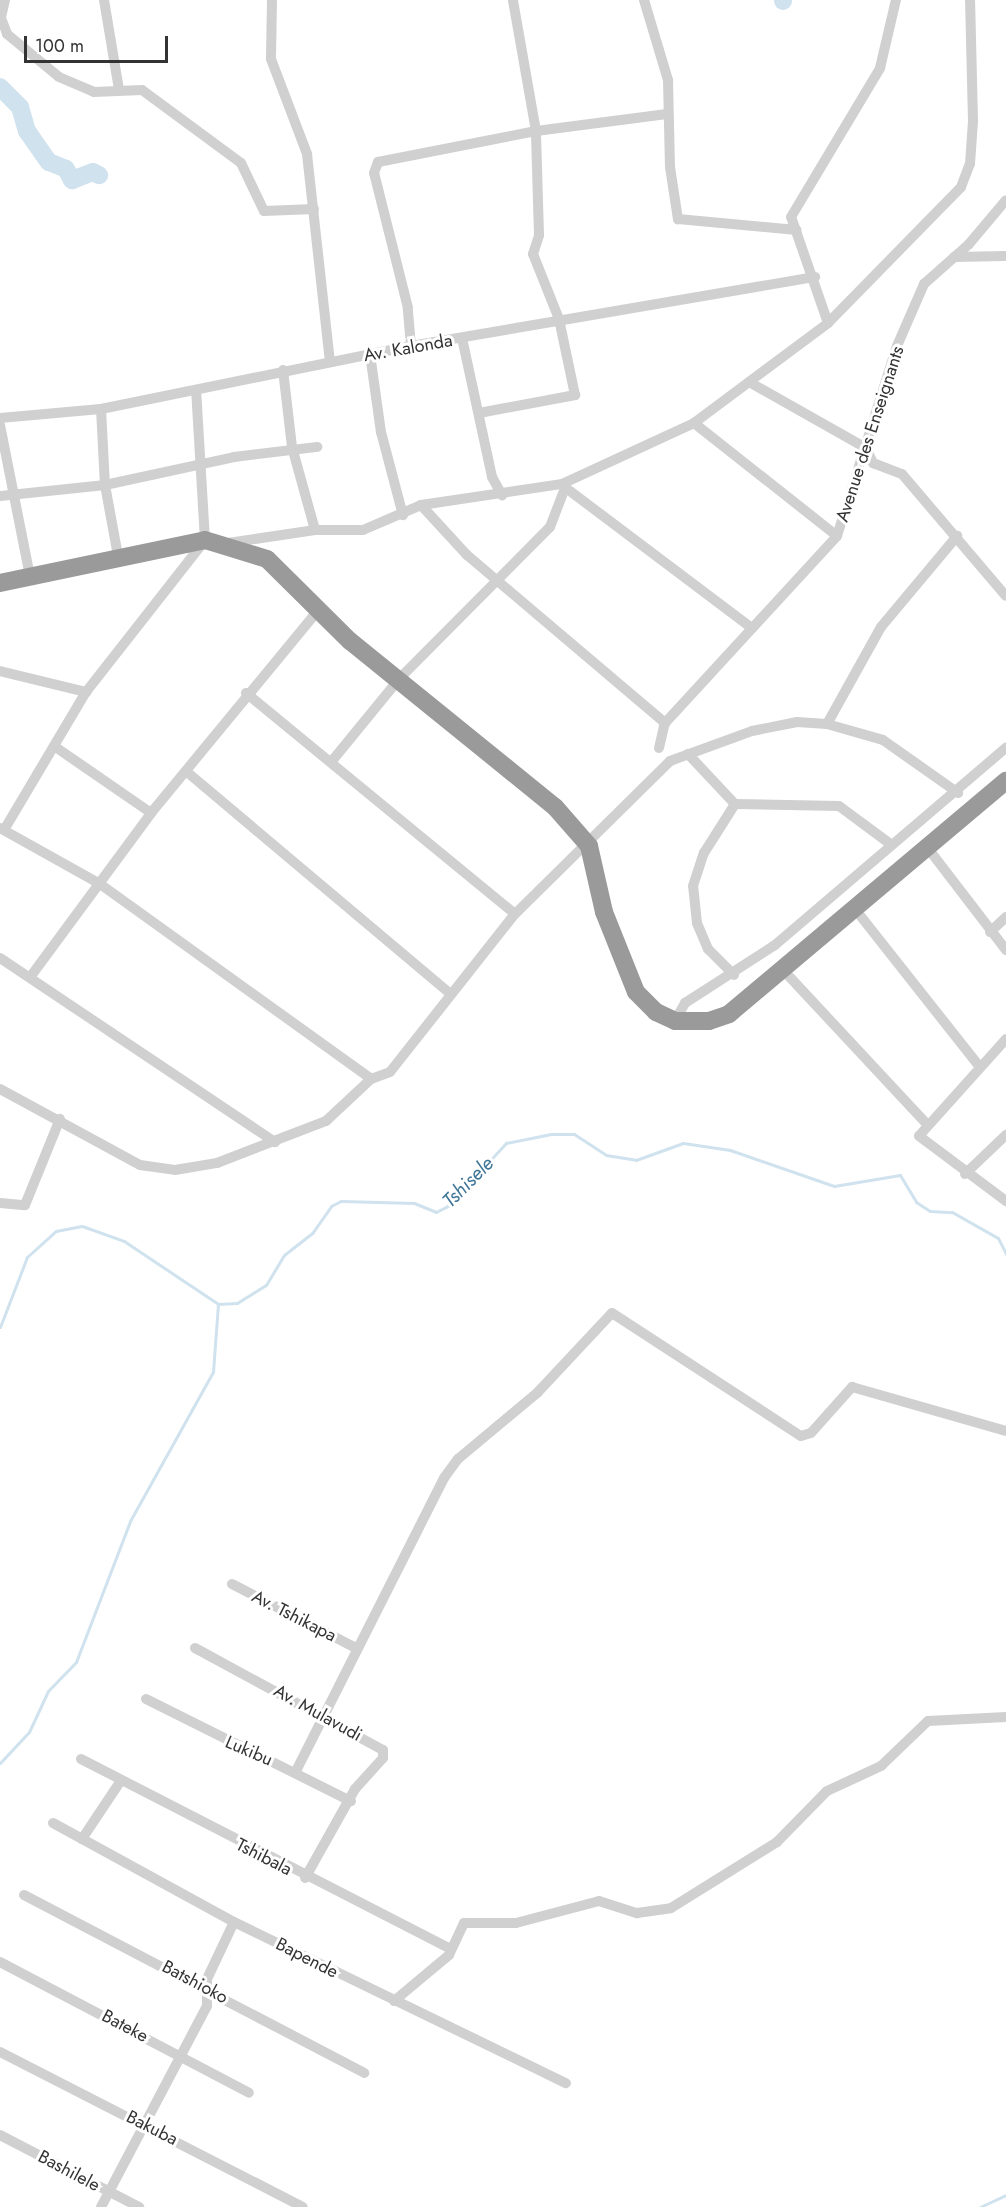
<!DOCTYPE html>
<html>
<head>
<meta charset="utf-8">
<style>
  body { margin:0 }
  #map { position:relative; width:1006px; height:2207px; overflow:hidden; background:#fff; font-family:Jost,sans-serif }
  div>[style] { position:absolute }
  .stream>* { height:3px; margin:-1.5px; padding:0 1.5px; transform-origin:1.5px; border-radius:1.5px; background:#cfe2ee }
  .river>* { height:18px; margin:-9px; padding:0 9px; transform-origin:9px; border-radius:9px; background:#cfe2ee }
  .street>* { height:10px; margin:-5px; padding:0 5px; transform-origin:5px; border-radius:5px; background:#d0d0d0 }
  .highway>* { height:18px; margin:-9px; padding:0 9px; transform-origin:9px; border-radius:9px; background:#9a9a9a }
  span { translate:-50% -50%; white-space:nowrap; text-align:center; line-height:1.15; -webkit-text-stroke:6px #fff; paint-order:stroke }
  .street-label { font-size:18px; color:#333 }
  .water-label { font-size:20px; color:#3f7597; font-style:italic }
  .scale { position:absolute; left:24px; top:36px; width:144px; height:27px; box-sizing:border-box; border:3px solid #333; border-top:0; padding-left:8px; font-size:18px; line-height:21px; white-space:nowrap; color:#333; -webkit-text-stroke:4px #fff; paint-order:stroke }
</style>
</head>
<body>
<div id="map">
  <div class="stream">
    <i style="left:0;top:1327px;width:75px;rotate:-68.9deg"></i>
    <i style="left:27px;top:1257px;width:39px;rotate:-42deg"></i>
    <i style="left:56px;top:1231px;width:26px;rotate:-11deg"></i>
    <i style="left:82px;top:1226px;width:45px;rotate:19.7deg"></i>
    <i style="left:124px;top:1241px;width:113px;rotate:33.8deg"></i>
    <i style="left:218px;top:1304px;width:19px;rotate:-3deg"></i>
    <i style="left:237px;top:1303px;width:34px;rotate:-32deg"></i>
    <i style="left:266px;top:1285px;width:35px;rotate:-59deg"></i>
    <i style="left:284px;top:1255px;width:37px;rotate:-38deg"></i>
    <i style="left:313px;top:1232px;width:32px;rotate:-55deg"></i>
    <i style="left:331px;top:1206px;width:11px;rotate:-27deg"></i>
    <i style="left:341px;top:1201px;width:73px;rotate:1.6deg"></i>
    <i style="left:414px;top:1203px;width:24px;rotate:22deg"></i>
    <i style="left:436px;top:1212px;width:13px;rotate:-27deg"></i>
    <i style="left:448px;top:1206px;width:86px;rotate:-47.4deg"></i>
    <i style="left:506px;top:1143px;width:46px;rotate:-11.3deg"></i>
    <i style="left:551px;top:1134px;width:23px"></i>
    <i style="left:574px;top:1134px;width:38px;rotate:33deg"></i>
    <i style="left:606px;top:1155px;width:30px;rotate:9deg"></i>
    <i style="left:636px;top:1160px;width:50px;rotate:-19.9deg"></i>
    <i style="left:683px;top:1143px;width:48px;rotate:8.5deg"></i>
    <i style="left:730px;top:1150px;width:110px;rotate:19.1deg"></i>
    <i style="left:834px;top:1186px;width:67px;rotate:-9.5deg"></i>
    <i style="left:900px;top:1175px;width:31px;rotate:59deg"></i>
    <i style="left:916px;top:1202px;width:17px;rotate:33deg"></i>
    <i style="left:930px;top:1211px;width:22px;rotate:3deg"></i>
    <i style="left:952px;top:1212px;width:53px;rotate:29.5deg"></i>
    <i style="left:998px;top:1238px;width:18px;rotate:63deg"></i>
    <i style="left:0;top:1763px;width:42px;rotate:-46.9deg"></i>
    <i style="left:29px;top:1732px;width:45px;rotate:-65.1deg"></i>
    <i style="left:48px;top:1691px;width:40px;rotate:-46deg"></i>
    <i style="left:76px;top:1662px;width:151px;rotate:-69deg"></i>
    <i style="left:130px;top:1521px;width:171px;rotate:-60.9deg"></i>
    <i style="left:213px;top:1372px;width:68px;rotate:-85.8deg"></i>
    <i style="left:980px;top:2207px;width:29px;rotate:-25deg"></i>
  </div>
  <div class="river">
    <i style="left:783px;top:0;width:1px;rotate:90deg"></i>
    <i style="left:0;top:87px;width:28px;rotate:45deg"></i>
    <i style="left:20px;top:107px;width:25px;rotate:74deg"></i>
    <i style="left:27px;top:131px;width:38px;rotate:55deg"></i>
    <i style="left:49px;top:162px;width:18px;rotate:22deg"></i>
    <i style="left:66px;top:169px;width:13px;rotate:61deg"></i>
    <i style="left:72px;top:180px;width:22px;rotate:-21deg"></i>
    <i style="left:93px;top:172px;width:7px;rotate:27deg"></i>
  </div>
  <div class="street">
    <i style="left:5px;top:0;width:18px;rotate:103deg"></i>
    <i style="left:1px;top:18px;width:17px;rotate:69deg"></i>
    <i style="left:7px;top:34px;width:67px;rotate:39.6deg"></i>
    <i style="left:59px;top:77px;width:38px;rotate:23deg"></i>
    <i style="left:94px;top:92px;width:48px;rotate:-2.4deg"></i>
    <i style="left:142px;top:90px;width:123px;rotate:36.4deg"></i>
    <i style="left:241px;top:163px;width:53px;rotate:64.4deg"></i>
    <i style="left:264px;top:211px;width:50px;rotate:-2.3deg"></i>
    <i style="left:104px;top:0;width:91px;rotate:80.5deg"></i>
    <i style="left:272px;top:0;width:59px;rotate:91deg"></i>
    <i style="left:271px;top:59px;width:102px;rotate:69.2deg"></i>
    <i style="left:307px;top:154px;width:208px;rotate:83.7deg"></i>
    <i style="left:644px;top:0;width:84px;rotate:73.3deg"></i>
    <i style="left:668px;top:80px;width:87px;rotate:88.7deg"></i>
    <i style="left:670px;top:167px;width:53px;rotate:81.3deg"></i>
    <i style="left:678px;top:219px;width:119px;rotate:5.3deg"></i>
    <i style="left:954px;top:257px;width:52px;rotate:-1.1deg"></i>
    <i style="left:828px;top:323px;width:112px;rotate:-109.2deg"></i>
    <i style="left:791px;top:217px;width:174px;rotate:-59.1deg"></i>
    <i style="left:880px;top:68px;width:70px;rotate:-76.8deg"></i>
    <i style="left:462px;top:338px;width:142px;rotate:77.8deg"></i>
    <i style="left:492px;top:477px;width:21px;rotate:61deg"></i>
    <i style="left:411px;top:346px;width:38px;rotate:-95deg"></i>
    <i style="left:408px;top:308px;width:139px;rotate:-104.1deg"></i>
    <i style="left:374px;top:173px;width:12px;rotate:-70deg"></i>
    <i style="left:378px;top:162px;width:161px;rotate:-11.1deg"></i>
    <i style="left:536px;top:131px;width:132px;rotate:-7.4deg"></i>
    <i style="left:370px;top:354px;width:79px;rotate:82deg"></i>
    <i style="left:381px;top:432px;width:86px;rotate:75.2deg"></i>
    <i style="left:283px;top:370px;width:78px;rotate:83.3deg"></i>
    <i style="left:292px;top:447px;width:86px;rotate:74.5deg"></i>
    <i style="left:749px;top:382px;width:134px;rotate:29.4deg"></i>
    <i style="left:866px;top:448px;width:17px;rotate:65deg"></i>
    <i style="left:873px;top:463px;width:31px;rotate:21deg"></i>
    <i style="left:902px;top:474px;width:160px;rotate:49.6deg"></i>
    <i style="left:101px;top:409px;width:76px;rotate:87deg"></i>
    <i style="left:105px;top:485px;width:77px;rotate:79.6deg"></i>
    <i style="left:479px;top:413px;width:98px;rotate:-10.6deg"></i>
    <i style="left:575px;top:395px;width:78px;rotate:-101.9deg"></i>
    <i style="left:559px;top:319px;width:70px;rotate:-111.8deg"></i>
    <i style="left:533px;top:254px;width:20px;rotate:-72deg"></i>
    <i style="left:539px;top:235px;width:104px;rotate:-91.7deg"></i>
    <i style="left:536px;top:131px;width:133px;rotate:-100deg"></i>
    <i style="left:0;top:418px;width:101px;rotate:-5.1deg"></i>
    <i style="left:101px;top:409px;width:316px;rotate:-11.5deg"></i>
    <i style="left:411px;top:346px;width:410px;rotate:-9.7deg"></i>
    <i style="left:694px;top:423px;width:182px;rotate:38.3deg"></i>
    <i style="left:0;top:425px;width:154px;rotate:78.8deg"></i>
    <i style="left:562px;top:485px;width:238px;rotate:37deg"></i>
    <i style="left:0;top:496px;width:106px;rotate:-6deg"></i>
    <i style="left:105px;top:485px;width:132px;rotate:-12.2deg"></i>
    <i style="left:234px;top:457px;width:84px;rotate:-6.9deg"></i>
    <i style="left:421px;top:505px;width:68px;rotate:47.4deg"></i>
    <i style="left:467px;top:555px;width:260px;rotate:40.3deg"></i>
    <i style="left:228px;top:543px;width:88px;rotate:-8.5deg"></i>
    <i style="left:315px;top:530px;width:48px"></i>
    <i style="left:363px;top:530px;width:63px;rotate:-23.3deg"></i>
    <i style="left:421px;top:505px;width:143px;rotate:-8.5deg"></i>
    <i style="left:562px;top:484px;width:145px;rotate:-24.8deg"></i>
    <i style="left:694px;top:423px;width:167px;rotate:-36.7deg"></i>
    <i style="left:828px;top:323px;width:190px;rotate:-45.6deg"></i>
    <i style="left:961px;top:187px;width:25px;rotate:-69deg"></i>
    <i style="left:970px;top:164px;width:43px;rotate:-86deg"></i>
    <i style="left:973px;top:121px;width:121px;rotate:-91.4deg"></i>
    <i style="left:0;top:671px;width:89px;rotate:13.7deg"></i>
    <i style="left:246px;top:693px;width:348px;rotate:39.4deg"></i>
    <i style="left:827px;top:724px;width:111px;rotate:-60.9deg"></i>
    <i style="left:881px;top:627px;width:119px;rotate:-50.1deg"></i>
    <i style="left:54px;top:746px;width:118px;rotate:34.6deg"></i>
    <i style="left:659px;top:748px;width:26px;rotate:-77deg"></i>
    <i style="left:665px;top:723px;width:254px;rotate:-47.4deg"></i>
    <i style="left:837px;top:536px;width:199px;rotate:-72.5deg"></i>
    <i style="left:897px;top:346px;width:68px;rotate:-66.5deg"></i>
    <i style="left:924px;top:284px;width:60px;rotate:-41.6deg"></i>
    <i style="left:969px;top:244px;width:57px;rotate:-49.9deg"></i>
    <i style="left:688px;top:754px;width:69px;rotate:46.8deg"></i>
    <i style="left:735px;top:804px;width:104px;rotate:1.1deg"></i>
    <i style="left:839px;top:806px;width:62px;rotate:36.5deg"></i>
    <i style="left:332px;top:761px;width:107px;rotate:-50.7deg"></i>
    <i style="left:400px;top:678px;width:213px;rotate:-45.2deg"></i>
    <i style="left:550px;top:527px;width:42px;rotate:-69deg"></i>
    <i style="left:187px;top:772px;width:345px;rotate:40.1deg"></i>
    <i style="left:0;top:828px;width:115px;rotate:29.2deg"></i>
    <i style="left:100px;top:884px;width:334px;rotate:35.7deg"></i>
    <i style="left:4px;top:830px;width:161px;rotate:-59.3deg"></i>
    <i style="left:86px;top:692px;width:193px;rotate:-51.9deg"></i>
    <i style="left:205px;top:540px;width:150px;rotate:-93.4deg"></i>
    <i style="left:927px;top:847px;width:130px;rotate:52.5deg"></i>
    <i style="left:855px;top:909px;width:199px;rotate:51.7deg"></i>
    <i style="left:990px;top:932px;width:22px;rotate:-43deg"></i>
    <i style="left:0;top:958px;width:331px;rotate:33.8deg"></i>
    <i style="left:785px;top:972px;width:207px;rotate:47deg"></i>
    <i style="left:734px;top:975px;width:37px;rotate:-135deg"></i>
    <i style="left:708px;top:949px;width:28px;rotate:-113deg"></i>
    <i style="left:697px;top:923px;width:37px;rotate:-96deg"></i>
    <i style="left:693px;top:886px;width:35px;rotate:-72deg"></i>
    <i style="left:704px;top:853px;width:58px;rotate:-57.7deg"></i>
    <i style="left:31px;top:976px;width:202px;rotate:-53.6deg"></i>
    <i style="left:151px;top:813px;width:266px;rotate:-50.5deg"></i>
    <i style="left:675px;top:1021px;width:21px;rotate:-61deg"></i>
    <i style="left:685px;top:1003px;width:107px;rotate:-32.8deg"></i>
    <i style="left:775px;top:945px;width:304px;rotate:-40.5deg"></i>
    <i style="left:1006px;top:1039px;width:130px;rotate:131.9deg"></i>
    <i style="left:919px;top:1136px;width:109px;rotate:36.8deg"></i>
    <i style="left:0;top:1089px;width:159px;rotate:28.5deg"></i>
    <i style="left:140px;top:1165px;width:35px;rotate:8deg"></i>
    <i style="left:175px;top:1170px;width:43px;rotate:-9.5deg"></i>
    <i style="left:217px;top:1163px;width:117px;rotate:-21.1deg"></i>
    <i style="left:326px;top:1121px;width:62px;rotate:-43deg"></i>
    <i style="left:371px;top:1079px;width:20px;rotate:-20deg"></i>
    <i style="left:390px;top:1072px;width:201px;rotate:-51.7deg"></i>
    <i style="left:515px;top:914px;width:218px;rotate:-44.6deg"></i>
    <i style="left:670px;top:761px;width:87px;rotate:-20.1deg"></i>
    <i style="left:752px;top:731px;width:46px;rotate:-11.3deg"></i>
    <i style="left:797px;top:722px;width:30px;rotate:4deg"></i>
    <i style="left:827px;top:724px;width:58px;rotate:15.9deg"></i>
    <i style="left:883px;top:740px;width:92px;rotate:35.2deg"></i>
    <i style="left:965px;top:1174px;width:57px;rotate:-43.6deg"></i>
    <i style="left:0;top:1203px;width:25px;rotate:5deg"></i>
    <i style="left:25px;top:1205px;width:93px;rotate:-67.9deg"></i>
    <i style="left:232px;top:1584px;width:140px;rotate:27.3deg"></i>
    <i style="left:195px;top:1648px;width:214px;rotate:28.5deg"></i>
    <i style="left:383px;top:1750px;width:8px;rotate:90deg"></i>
    <i style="left:383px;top:1758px;width:42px;rotate:132.1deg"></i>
    <i style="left:355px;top:1789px;width:102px;rotate:119.3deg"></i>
    <i style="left:146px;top:1699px;width:229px;rotate:26.5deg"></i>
    <i style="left:81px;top:1759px;width:416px;rotate:27.2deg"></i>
    <i style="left:296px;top:1771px;width:328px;rotate:-63.2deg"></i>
    <i style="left:444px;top:1478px;width:24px;rotate:-54deg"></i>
    <i style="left:458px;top:1459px;width:104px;rotate:-39.9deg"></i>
    <i style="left:538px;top:1392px;width:108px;rotate:-46.9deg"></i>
    <i style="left:612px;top:1313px;width:225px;rotate:33.1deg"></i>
    <i style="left:801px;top:1436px;width:10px;rotate:-17deg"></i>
    <i style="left:811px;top:1433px;width:62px;rotate:-48.3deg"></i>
    <i style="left:852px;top:1387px;width:160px;rotate:15.9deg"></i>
    <i style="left:53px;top:1823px;width:206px;rotate:28.7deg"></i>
    <i style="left:234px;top:1922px;width:369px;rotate:25.9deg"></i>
    <i style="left:82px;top:1839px;width:69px;rotate:-56.3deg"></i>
    <i style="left:24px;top:1895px;width:384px;rotate:27.6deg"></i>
    <i style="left:0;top:1962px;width:281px;rotate:27.7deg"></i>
    <i style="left:394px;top:2001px;width:72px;rotate:-39.9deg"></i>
    <i style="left:449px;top:1955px;width:35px;rotate:-65deg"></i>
    <i style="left:464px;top:1923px;width:52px"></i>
    <i style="left:516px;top:1923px;width:86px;rotate:-14.8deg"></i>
    <i style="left:599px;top:1901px;width:40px;rotate:18deg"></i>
    <i style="left:637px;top:1913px;width:34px;rotate:-8deg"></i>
    <i style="left:671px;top:1908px;width:125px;rotate:-31.9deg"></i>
    <i style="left:777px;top:1842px;width:71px;rotate:-45.6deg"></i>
    <i style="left:827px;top:1791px;width:60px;rotate:-24.8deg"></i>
    <i style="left:881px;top:1766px;width:65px;rotate:-43.8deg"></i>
    <i style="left:928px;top:1721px;width:78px;rotate:-2.9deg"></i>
    <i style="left:0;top:2052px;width:340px;rotate:27.1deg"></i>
    <i style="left:0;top:2135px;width:157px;rotate:27.4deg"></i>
    <i style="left:101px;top:2207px;width:227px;rotate:-62.2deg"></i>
    <i style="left:207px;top:2006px;width:27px;rotate:-90deg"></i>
    <i style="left:207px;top:1979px;width:63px;rotate:-64.7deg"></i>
  </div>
  <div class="highway">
    <i style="left:0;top:583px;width:209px;rotate:-11.8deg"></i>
    <i style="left:205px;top:540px;width:65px;rotate:17deg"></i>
    <i style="left:267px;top:559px;width:117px;rotate:44.7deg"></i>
    <i style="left:350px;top:641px;width:264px;rotate:39deg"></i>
    <i style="left:555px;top:807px;width:52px;rotate:48.9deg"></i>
    <i style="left:589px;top:846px;width:68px;rotate:77.2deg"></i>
    <i style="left:604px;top:912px;width:86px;rotate:68.2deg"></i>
    <i style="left:636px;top:992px;width:28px;rotate:45deg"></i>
    <i style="left:656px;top:1012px;width:21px;rotate:25deg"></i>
    <i style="left:675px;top:1021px;width:34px"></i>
    <i style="left:709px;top:1021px;width:21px;rotate:-19deg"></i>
    <i style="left:729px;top:1014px;width:362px;rotate:-40.1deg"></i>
  </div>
  <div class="street-label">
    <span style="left:408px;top:348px;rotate:-10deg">Av. Kalonda</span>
    <span style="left:870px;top:434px;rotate:-72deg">Avenue des Enseignants</span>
    <span style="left:294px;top:1616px;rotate:27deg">Av. Tshikapa</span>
    <span style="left:318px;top:1713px;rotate:29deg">Av. Mulavudi</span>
    <span style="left:249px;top:1751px;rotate:23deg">Lukibu</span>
    <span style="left:264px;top:1857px;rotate:27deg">Tshibala</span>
    <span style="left:307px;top:1958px;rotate:27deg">Bapende</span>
    <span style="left:195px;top:1982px;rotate:28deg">Batshioko</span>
    <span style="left:125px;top:2026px;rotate:28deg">Bateke</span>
    <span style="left:152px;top:2128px;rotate:27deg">Bakuba</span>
    <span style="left:69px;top:2171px;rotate:28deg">Bashilele</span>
  </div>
  <div class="water-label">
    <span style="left:468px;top:1182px;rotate:-45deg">Tshisele</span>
  </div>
  <div class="scale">100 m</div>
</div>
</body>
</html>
